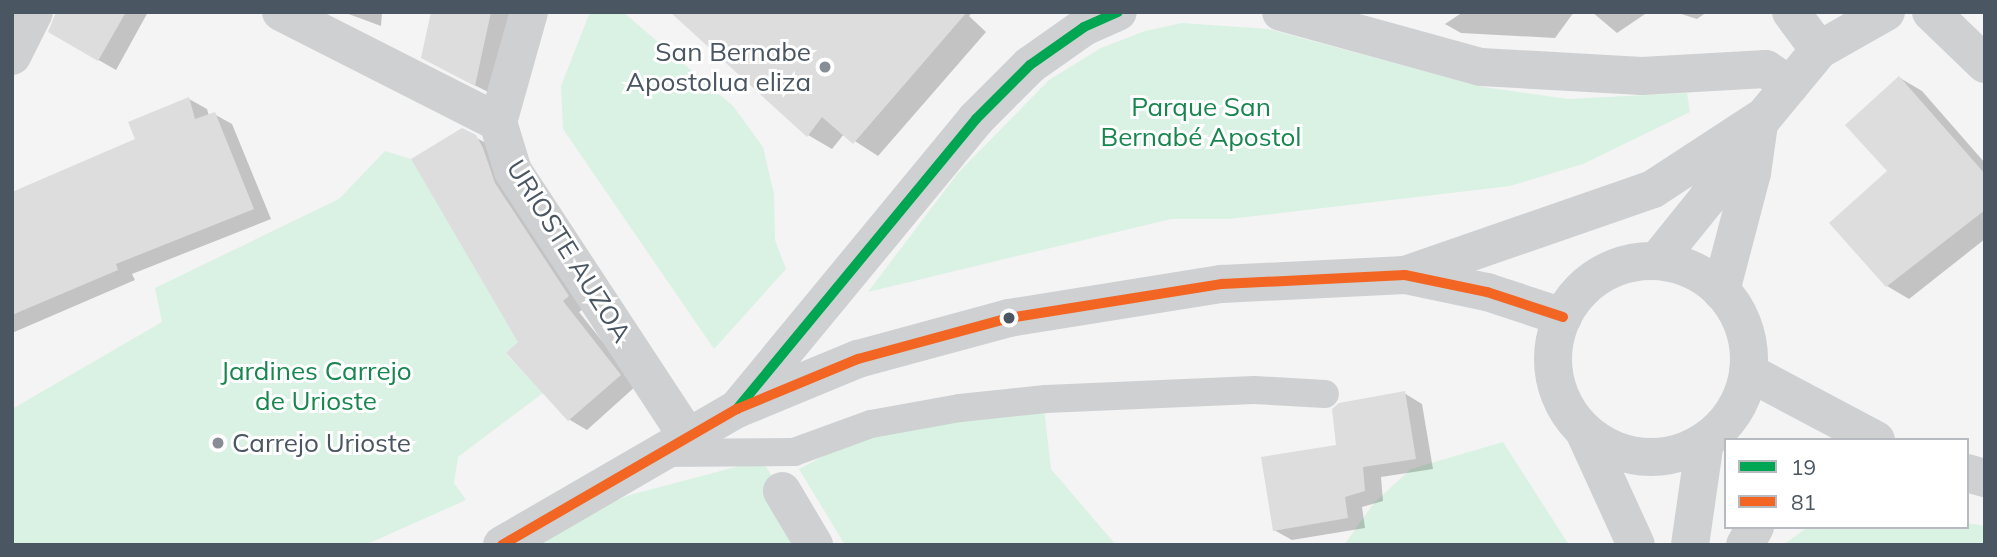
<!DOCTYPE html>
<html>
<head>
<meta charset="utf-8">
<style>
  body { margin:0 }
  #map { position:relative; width:1997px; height:557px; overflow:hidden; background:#f4f4f4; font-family:Mulish,sans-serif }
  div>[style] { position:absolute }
  .green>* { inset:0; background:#d9f2e3 }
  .shadow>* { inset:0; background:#0003 }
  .building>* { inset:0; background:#ddddde }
  .service>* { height:28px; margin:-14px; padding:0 14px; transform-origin:14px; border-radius:14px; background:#ced0d2 }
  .minor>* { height:38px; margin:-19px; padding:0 19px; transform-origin:19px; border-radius:19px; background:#ced0d2 }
  .tertiary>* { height:38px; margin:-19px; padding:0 19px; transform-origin:19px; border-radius:19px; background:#ced0d2 }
  .tertiary>.ring { margin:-19px; padding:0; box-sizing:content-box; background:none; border:38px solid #ced0d2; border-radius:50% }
  .bus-1>* { height:10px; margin:-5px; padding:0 5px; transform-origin:5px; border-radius:5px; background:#00a651 }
  .bus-2>* { height:10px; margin:-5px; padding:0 5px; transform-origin:5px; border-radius:5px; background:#f26522 }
  .dots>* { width:19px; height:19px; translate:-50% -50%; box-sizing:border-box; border:4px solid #fff; border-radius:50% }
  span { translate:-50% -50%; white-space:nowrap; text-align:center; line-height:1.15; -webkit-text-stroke:6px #fff; paint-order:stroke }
  .poi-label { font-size:26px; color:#4a5661 }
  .right { translate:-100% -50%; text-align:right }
  .left { translate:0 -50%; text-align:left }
  .park-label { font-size:26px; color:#17864f }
  .street-label { font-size:26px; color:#4a5661 }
  .frame { position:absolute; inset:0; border:14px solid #4a5661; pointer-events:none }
  .legend { position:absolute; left:1724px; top:438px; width:245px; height:91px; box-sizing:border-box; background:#fff; border:2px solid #b7bbc0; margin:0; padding:9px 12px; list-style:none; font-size:21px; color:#4a5661 }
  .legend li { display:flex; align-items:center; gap:14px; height:35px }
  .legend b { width:35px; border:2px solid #b7bbc0 }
</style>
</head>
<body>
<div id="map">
  <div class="green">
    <i style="clip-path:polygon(590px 12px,623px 12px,733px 106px,763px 147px,774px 194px,775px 240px,786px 269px,714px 349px,563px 129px,561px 86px)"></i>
    <i style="clip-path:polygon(1182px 23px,1268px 29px,1483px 87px,1568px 99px,1687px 93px,1690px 112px,1583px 164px,1510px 186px,1229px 219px,1171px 219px,868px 292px,958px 173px,1049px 80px,1101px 48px,1145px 31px)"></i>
    <i style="clip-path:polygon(385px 151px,411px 159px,521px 339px,506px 354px,543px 393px,458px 457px,454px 483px,466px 500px,365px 545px,12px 545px,12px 409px,162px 322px,155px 288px,339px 199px)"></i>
    <i style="clip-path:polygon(1044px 408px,1051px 469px,1116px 545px,845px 545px,799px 469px,850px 442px,917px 425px)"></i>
    <i style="clip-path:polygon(1503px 442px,1569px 545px,1344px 545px,1374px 503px,1411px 469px)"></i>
    <i style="clip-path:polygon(762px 460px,814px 545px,504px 545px,630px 495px)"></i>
    <i style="clip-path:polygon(1967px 523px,1985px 526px,1985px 545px,1783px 545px,1808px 527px,1967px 527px)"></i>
  </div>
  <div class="shadow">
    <i style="clip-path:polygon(57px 12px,148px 12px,116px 70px,50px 32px)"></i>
    <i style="clip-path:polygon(343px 12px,382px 12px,381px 26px)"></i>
    <i style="clip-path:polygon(432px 12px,511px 12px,492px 94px,441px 68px)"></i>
    <i style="clip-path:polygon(672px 12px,973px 12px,969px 16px,986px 32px,878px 156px,844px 134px,832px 149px,808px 135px)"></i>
    <i style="clip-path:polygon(1463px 12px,1574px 12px,1555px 38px,1461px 33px,1445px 24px)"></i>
    <i style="clip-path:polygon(1592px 12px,1648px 12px,1617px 33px)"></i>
    <i style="clip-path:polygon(1675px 12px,1707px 12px,1697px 19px)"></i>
    <i style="clip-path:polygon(1900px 78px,1922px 91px,1985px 163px,1985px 239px,1909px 299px,1887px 286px,1890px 171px)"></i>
    <i style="clip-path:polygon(189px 99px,207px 109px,209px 116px,214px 114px,232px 124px,271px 219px,132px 274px,135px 280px,12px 333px,12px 204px,137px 140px)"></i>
    <i style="clip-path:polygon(475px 137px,493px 147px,586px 307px,579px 312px,637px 385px,587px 430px,570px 420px,508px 353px,520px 342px)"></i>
    <i style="clip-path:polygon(1404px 393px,1422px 404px,1433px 469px,1381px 477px,1383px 501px,1362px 507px,1365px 528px,1292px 540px,1274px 530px,1338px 447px)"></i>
  </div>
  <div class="building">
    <i style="clip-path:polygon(56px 12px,126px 12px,98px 61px,48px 32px)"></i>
    <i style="clip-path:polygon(431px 12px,491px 12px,475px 86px,421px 58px)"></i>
    <i style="clip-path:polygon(670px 12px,967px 12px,853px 144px,822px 117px,807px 137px)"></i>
    <i style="clip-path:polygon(1899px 76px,1985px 174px,1985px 210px,1886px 287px,1829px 223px,1887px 171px,1845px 125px)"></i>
    <i style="clip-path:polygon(189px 97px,195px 119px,215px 112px,254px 209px,116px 264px,118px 270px,12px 315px,12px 192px,135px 139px,128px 122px)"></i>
    <i style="clip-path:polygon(462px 128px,476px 135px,483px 148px,495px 183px,569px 296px,563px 301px,621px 375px,568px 421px,506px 353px,518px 342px,411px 159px)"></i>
    <i style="clip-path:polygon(1405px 391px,1416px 459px,1363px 467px,1365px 491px,1345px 497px,1348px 518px,1273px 531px,1261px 457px,1336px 445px,1332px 409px,1339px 403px)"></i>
  </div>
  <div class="service">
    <i style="left:662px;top:453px;width:132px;rotate:-0.4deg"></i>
    <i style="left:794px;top:452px;width:82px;rotate:-20deg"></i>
    <i style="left:871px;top:424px;width:90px;rotate:-10.2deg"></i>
    <i style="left:960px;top:408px;width:86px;rotate:-6deg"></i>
    <i style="left:1046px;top:399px;width:208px;rotate:-2.5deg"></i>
    <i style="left:1254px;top:390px;width:71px;rotate:3.2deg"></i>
  </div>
  <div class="minor">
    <i style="left:281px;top:12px;width:243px;rotate:26.9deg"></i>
    <i style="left:529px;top:12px;width:114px;rotate:105.7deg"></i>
    <i style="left:498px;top:122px;width:51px;rotate:73deg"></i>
    <i style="left:513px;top:171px;width:317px;rotate:56.7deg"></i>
    <i style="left:1281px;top:12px;width:207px;rotate:15.4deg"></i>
    <i style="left:1481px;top:67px;width:161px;rotate:3.2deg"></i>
    <i style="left:1642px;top:76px;width:124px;rotate:-3.2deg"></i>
    <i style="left:1766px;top:69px;width:29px;rotate:34deg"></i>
    <i style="left:1791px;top:12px;width:47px;rotate:53.6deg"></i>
    <i style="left:1931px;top:12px;width:75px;rotate:43.9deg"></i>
    <i style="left:12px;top:56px;width:49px;rotate:-63.4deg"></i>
    <i style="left:1657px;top:261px;width:80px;rotate:-51.1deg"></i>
    <i style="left:1707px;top:199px;width:38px;rotate:-63deg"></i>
    <i style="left:1724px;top:165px;width:149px;rotate:-50.4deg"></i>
    <i style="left:1819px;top:50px;width:77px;rotate:-29.6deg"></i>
    <i style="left:1405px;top:275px;width:262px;rotate:-19.1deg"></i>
    <i style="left:1653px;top:189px;width:128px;rotate:-33.2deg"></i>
    <i style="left:1721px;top:291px;width:122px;rotate:-75.3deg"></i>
    <i style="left:1752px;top:173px;width:49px;rotate:-81.9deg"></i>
    <i style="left:737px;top:409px;width:376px;rotate:-50.5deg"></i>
    <i style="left:976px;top:119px;width:76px;rotate:-45deg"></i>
    <i style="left:1030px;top:65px;width:66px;rotate:-35.1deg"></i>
    <i style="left:1084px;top:27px;width:37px;rotate:-24deg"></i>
    <i style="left:1584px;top:431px;width:125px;rotate:65.5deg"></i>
    <i style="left:782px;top:491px;width:63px;rotate:59.3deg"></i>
    <i style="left:1690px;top:545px;width:105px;rotate:-81.8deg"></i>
    <i style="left:1745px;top:545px;width:21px;rotate:-61deg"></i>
  </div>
  <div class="tertiary">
    <i class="ring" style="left:1553px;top:261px;width:158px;height:158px"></i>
    <i style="left:1748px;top:372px;width:145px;rotate:28deg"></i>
    <i style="left:1967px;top:473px;width:19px;rotate:16deg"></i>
    <i style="left:502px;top:545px;width:272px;rotate:-30.1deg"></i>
    <i style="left:737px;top:409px;width:131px;rotate:-22.5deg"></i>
    <i style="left:858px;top:359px;width:156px;rotate:-15.2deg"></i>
    <i style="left:1009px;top:318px;width:216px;rotate:-9.1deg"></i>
    <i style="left:1222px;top:284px;width:183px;rotate:-2.8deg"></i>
    <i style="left:1405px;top:275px;width:84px;rotate:11.7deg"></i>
    <i style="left:1487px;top:292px;width:80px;rotate:18.2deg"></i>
  </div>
  <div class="bus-1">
    <i style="left:737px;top:409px;width:376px;rotate:-50.5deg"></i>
    <i style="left:976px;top:119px;width:76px;rotate:-45deg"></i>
    <i style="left:1030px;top:65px;width:66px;rotate:-35.1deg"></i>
    <i style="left:1084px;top:27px;width:37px;rotate:-24deg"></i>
  </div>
  <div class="bus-2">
    <i style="left:502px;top:545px;width:272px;rotate:-30.1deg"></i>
    <i style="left:737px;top:409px;width:131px;rotate:-22.5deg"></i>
    <i style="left:858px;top:359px;width:156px;rotate:-15.2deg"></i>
    <i style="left:1009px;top:318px;width:216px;rotate:-9.1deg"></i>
    <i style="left:1222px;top:284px;width:183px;rotate:-2.8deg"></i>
    <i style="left:1405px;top:275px;width:84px;rotate:11.7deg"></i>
    <i style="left:1487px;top:292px;width:80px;rotate:18.2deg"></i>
  </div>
  <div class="dots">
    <i style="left:825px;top:67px;background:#868d94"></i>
    <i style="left:1009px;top:318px;background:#4a5661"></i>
    <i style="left:218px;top:443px;background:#868d94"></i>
  </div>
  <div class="poi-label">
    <span class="right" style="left:811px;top:67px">San Bernabe<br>Apostolua eliza</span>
    <span class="left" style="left:232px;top:443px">Carrejo Urioste</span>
  </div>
  <div class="park-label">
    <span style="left:1201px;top:122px">Parque San<br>Bernabé Apostol</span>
    <span style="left:316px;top:386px">Jardines Carrejo<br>de Urioste</span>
  </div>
  <div class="street-label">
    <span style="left:569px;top:251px;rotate:58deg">URIOSTE AUZOA</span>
  </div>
  <div class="frame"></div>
  <ul class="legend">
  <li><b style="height:9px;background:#00a651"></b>19</li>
  <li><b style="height:9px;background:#f26522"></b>81</li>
  </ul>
</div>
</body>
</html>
